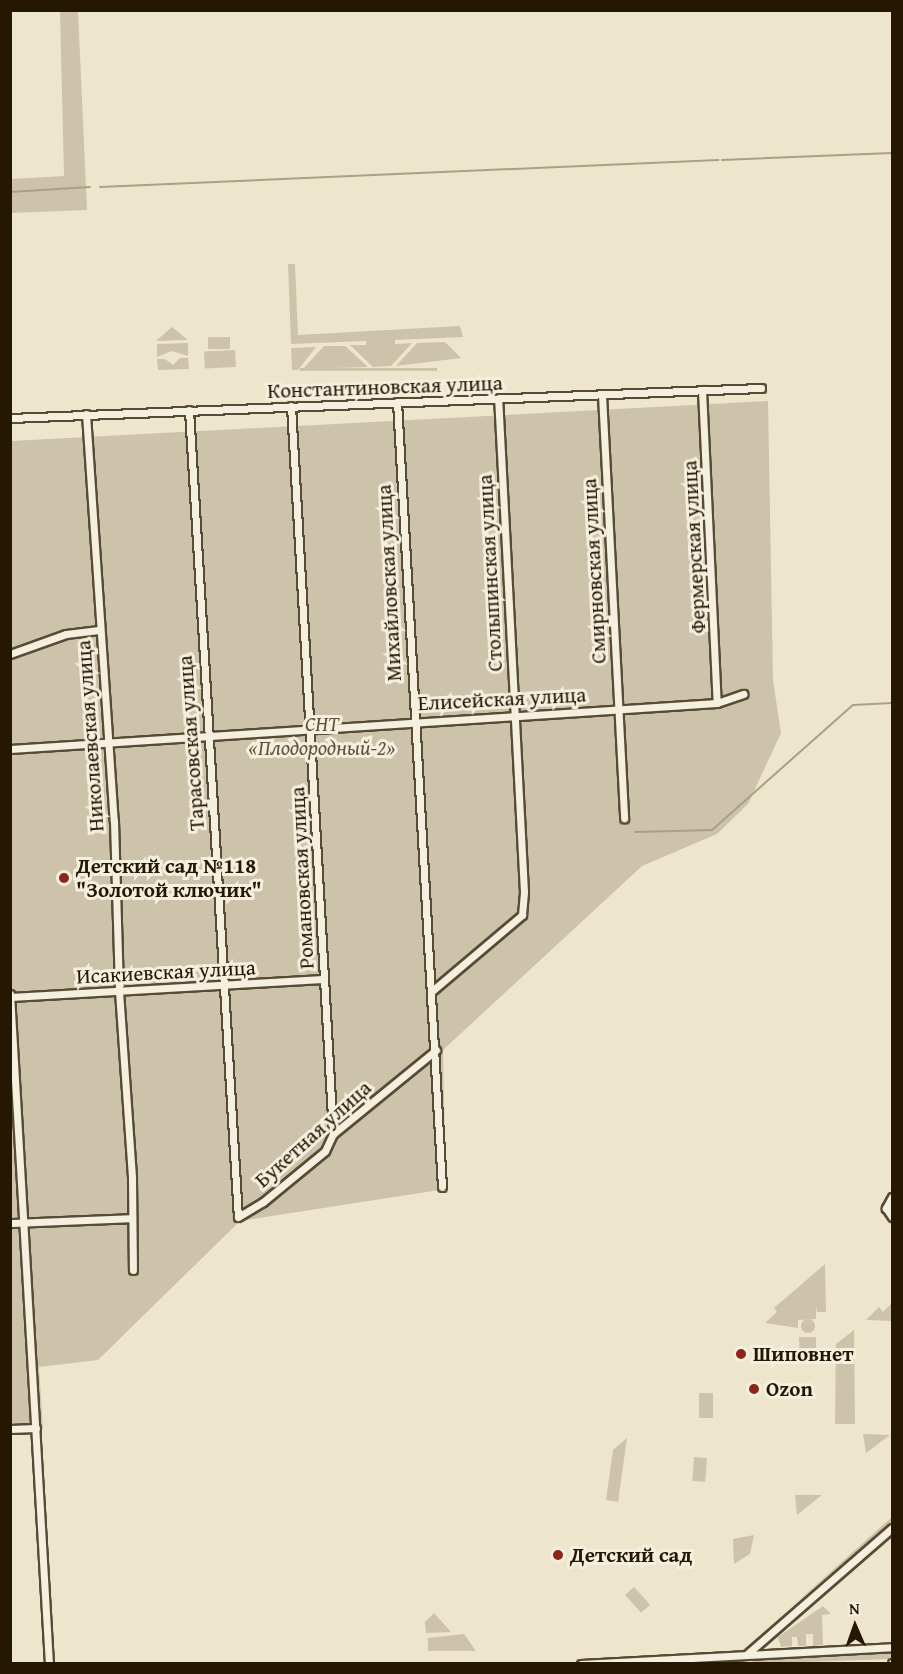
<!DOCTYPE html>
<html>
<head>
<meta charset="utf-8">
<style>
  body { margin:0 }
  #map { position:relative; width:903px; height:1674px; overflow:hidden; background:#eee6cc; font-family:"Gentium Book Plus",serif }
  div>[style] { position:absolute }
  .green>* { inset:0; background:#ccc3aa; transform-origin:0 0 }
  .round { border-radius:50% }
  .stream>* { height:2px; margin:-1px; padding:0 1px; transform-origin:1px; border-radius:1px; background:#aaa087 }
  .roads { filter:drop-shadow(2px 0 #584b34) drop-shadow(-2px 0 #584b34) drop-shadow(0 2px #584b34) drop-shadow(0 -2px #584b34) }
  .street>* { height:7px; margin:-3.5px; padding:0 3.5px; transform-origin:3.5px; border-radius:3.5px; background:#f4efde }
  .dots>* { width:16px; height:16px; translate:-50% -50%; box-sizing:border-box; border:3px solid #f4efde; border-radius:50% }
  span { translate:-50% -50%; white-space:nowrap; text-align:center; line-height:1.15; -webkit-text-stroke:6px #f4efde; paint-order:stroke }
  .street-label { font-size:21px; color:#261702 }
  .park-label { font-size:21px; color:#60533d; font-style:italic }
  .poi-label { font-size:21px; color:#261702; font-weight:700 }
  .left { translate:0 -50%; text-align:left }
  .frame { position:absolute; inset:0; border:12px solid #261702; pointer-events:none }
  .north { position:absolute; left:825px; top:1596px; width:60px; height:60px; -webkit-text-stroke:4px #f4efde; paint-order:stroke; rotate:358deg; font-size:16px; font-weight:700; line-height:24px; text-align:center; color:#261702 }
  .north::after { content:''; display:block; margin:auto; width:21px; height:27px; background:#261702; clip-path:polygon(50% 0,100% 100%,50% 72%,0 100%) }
</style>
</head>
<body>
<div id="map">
  <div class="green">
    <i style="clip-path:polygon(60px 11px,78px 11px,87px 210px,11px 213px,11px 179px,64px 176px)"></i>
    <i style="clip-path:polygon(288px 264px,295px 264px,298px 335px,460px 326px,463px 337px,395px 340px,395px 344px,412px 343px,391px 366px,373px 367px,350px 345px,366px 345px,366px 341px,291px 344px)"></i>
    <i style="clip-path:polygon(172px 327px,188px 340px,157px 341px,157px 340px)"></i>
    <i style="left:230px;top:337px;width:12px;height:22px;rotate:90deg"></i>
    <i style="clip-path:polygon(445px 342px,461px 358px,396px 366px,417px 343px)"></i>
    <i style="clip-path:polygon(188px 343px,188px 356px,172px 351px,157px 357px,157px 344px)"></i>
    <i style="clip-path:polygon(324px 346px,345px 346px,368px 367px,303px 369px)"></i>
    <i style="clip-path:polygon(316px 347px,298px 370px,292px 370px,291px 348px)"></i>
    <i style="left:235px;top:350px;width:17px;height:31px;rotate:87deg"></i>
    <i style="clip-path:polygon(180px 358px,188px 358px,189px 369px,158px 370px,157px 359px,165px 359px,173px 365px)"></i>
    <i style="left:437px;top:368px;width:3px;height:137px;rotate:90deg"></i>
    <i style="clip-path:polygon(768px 401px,773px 680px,781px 733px,748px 804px,717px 834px,642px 866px,443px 1050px,446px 1189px,240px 1221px,98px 1360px,39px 1367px,43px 1429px,11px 1431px,11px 441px)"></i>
    <i style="clip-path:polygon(825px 1264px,826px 1312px,817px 1312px,816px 1305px,816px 1319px,798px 1320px,798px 1328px,765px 1323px,777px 1312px,774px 1308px)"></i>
    <i style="clip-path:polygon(892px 1303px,892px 1321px,866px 1320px,879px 1307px,883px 1312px)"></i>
    <i class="round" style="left:801px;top:1319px;width:14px;height:14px"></i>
    <i style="clip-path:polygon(854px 1330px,855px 1424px,835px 1424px,836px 1344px)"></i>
    <i style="clip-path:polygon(799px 1337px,816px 1337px,816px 1351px,800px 1364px)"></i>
    <i style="left:699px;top:1393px;width:14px;height:25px"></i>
    <i style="clip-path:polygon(863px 1434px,890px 1435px,866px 1453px)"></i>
    <i style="clip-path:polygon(627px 1438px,618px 1502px,606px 1500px,613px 1450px)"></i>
    <i style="left:694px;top:1457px;width:13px;height:24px;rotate:4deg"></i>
    <i style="clip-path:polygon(795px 1495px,822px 1495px,797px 1515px)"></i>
    <i style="clip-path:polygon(892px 1517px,892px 1521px,790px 1608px)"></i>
    <i style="clip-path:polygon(754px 1535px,750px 1554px,734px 1564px,733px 1539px)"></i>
    <i style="left:634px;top:1587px;width:24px;height:12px;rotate:48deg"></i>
    <i style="clip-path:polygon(823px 1606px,831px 1614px,822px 1615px,823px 1645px,813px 1646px,813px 1634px,806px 1634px,806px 1646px,798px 1646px,797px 1637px,792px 1637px,792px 1646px,781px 1647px,778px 1637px)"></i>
    <i style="clip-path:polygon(434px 1613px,451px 1632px,426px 1633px,425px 1622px)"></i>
    <i style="clip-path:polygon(464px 1634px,476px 1651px,428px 1651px,428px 1638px)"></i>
    <i style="clip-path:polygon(892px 1650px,892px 1659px,750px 1664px,758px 1656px)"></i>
  </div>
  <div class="stream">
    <i style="left:722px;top:160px;width:170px;rotate:-2.4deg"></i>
    <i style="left:100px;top:187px;width:619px;rotate:-2.5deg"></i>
    <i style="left:10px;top:192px;width:80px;rotate:-3.6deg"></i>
    <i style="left:635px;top:832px;width:77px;rotate:-1.5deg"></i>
    <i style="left:712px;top:830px;width:188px;rotate:-41.6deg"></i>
    <i style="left:853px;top:705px;width:39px;rotate:-3deg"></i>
  </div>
  <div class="roads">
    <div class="street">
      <i style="left:702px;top:390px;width:313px;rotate:87.3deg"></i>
      <i style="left:602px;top:395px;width:424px;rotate:87deg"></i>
      <i style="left:397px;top:402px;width:786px;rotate:86.72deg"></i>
      <i style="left:291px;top:406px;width:729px;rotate:86.7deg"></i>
      <i style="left:189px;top:410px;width:808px;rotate:86.53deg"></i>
      <i style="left:238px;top:1217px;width:29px;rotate:-31deg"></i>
      <i style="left:263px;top:1202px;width:80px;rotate:-39.4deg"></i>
      <i style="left:325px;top:1151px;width:19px;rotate:-65deg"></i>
      <i style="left:333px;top:1134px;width:133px;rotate:-39.2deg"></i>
      <i style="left:86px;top:414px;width:408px;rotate:86.1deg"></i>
      <i style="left:114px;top:821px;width:170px;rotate:88.3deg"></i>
      <i style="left:119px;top:991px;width:188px;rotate:86deg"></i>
      <i style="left:132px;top:1179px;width:91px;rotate:89.4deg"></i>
      <i style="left:10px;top:418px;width:752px;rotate:-2.29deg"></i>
      <i style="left:10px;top:654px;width:59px;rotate:-19.7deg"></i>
      <i style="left:66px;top:634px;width:33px;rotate:-7deg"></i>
      <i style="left:10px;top:749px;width:708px;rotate:-3.72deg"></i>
      <i style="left:717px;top:703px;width:28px;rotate:-19deg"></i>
      <i style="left:432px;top:991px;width:118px;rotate:-40.2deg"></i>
      <i style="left:522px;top:915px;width:23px;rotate:-85deg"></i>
      <i style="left:524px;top:892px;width:494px;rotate:-93deg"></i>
      <i style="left:10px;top:994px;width:671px;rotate:86.67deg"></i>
      <i style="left:10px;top:997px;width:314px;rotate:-3.3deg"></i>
      <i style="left:892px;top:1197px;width:13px;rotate:119deg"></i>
      <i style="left:886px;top:1208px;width:11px;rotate:56deg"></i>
      <i style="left:10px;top:1223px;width:122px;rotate:-2.3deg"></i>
      <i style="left:10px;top:1429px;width:26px;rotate:-2deg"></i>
      <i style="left:747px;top:1654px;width:192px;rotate:-41deg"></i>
      <i style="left:581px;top:1664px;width:311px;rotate:-3.1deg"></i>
      <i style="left:892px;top:1664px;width:1px;rotate:-90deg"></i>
    </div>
  </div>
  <div class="dots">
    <i style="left:64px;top:878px;background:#8f2418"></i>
    <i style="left:741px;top:1354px;background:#8f2418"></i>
    <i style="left:754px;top:1389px;background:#8f2418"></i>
    <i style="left:558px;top:1555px;background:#8f2418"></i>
  </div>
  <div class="street-label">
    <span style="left:385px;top:387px;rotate:-2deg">Константиновская улица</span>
    <span style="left:694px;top:547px;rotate:-93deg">Фермерская улица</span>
    <span style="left:594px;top:571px;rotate:-93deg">Смирновская улица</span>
    <span style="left:490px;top:573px;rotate:-93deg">Столыпинская улица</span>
    <span style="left:389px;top:583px;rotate:-93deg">Михайловская улица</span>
    <span style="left:502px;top:699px;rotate:-3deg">Елисейская улица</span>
    <span style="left:90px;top:736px;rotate:-94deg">Николаевская улица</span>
    <span style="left:191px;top:743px;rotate:-94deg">Тарасовская улица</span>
    <span style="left:302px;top:878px;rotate:-93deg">Романовская улица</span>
    <span style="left:166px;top:972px;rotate:-3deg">Исакиевская улица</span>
    <span style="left:313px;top:1134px;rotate:-42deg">Букетная улица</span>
  </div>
  <div class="park-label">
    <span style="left:322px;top:736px">СНТ<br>«Плодородный-2»</span>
  </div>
  <div class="poi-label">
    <span class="left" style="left:76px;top:878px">Детский сад №118<br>"Золотой ключик"</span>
    <span class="left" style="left:753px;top:1354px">Шиповнет</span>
    <span class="left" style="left:766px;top:1389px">Ozon</span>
    <span class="left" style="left:570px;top:1555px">Детский сад</span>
  </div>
  <div class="frame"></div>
  <div class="north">N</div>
</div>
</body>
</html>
